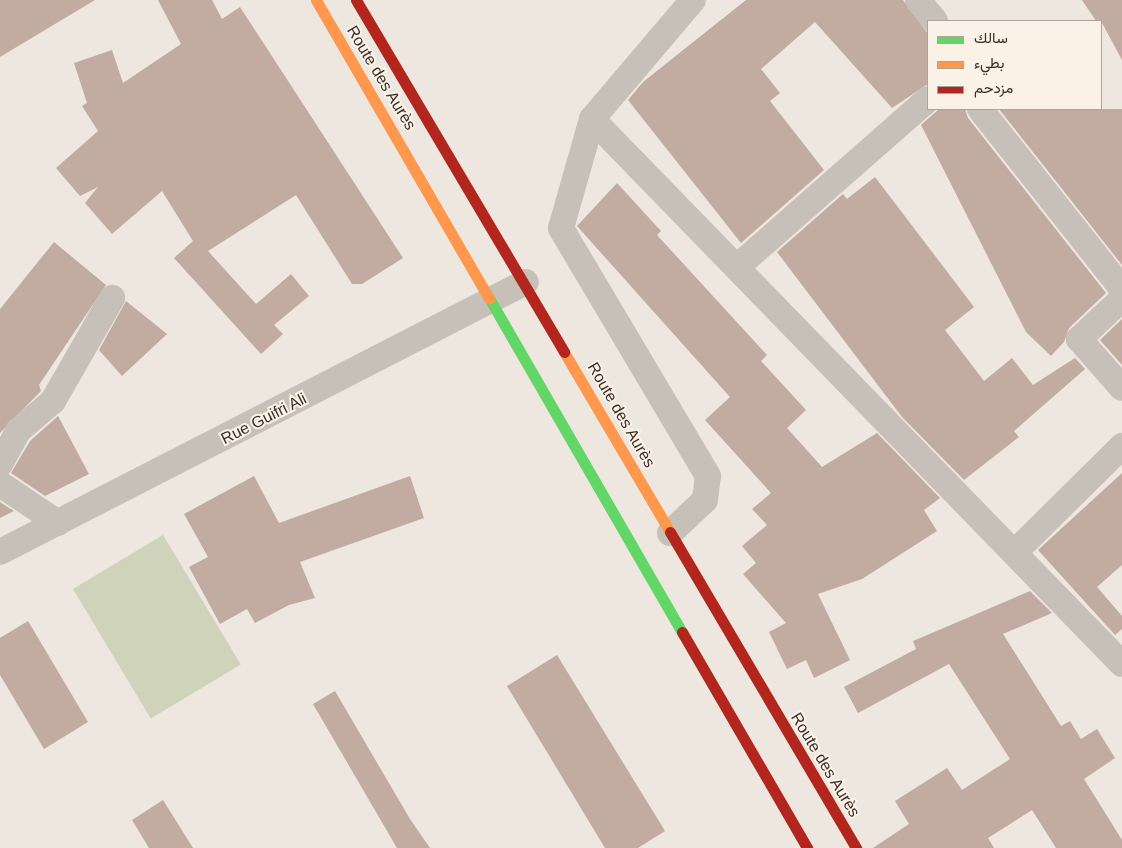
<!DOCTYPE html>
<html>
<head>
<meta charset="utf-8">
<style>
  body { margin:0 }
  #map { position:relative; width:1122px; height:848px; overflow:hidden; background:#ede7e0; font-family:Arial,Vazirmatn,sans-serif }
  div>[style] { position:absolute }
  .green>* { inset:0; background:#ced3b9; transform-origin:0 0 }
  .building>* { inset:0; background:#c2aba1 }
  .street>* { height:26px; margin:-13px; padding:0 13px; transform-origin:13px; border-radius:13px; background:#c7c0b9 }
  .fast>* { height:11px; margin:-5.5px; padding:0 5.5px; transform-origin:5.5px; border-radius:5.5px; background:#63d668 }
  .slow>* { height:11px; margin:-5.5px; padding:0 5.5px; transform-origin:5.5px; border-radius:5.5px; background:#ff974d }
  .jam>* { height:11px; margin:-5.5px; padding:0 5.5px; transform-origin:5.5px; border-radius:5.5px; background:#b3261e }
  span { translate:-50% -50%; white-space:nowrap; text-align:center; line-height:1.15; -webkit-text-stroke:4px #fbf2e7; paint-order:stroke }
  .street-label { font-size:16px; color:#382d27 }
  .legend { position:absolute; left:927px; top:20px; width:175px; height:90px; box-sizing:border-box; background:#fbf2e7; border:1px solid #ada39a; margin:0; padding:6px 9px; list-style:none; font-size:15px; color:#382d27 }
  .legend li { display:flex; align-items:center; gap:10px; height:25px }
  .legend b { width:25px; border:1px solid #ada39a }
</style>
</head>
<body>
<div id="map">
  <div class="green">
    <i style="left:163px;top:535px;width:151px;height:105px;rotate:59deg"></i>
  </div>
  <div class="building">
    <i style="clip-path:polygon(0 0,95px 0,0 57px)"></i>
    <i style="clip-path:polygon(158px 0,212px 0,222px 19px,240px 7px,403px 258px,362px 284px,352px 284px,296px 195px,208px 251px,256px 304px,291px 274px,309px 296px,274px 325px,283px 334px,261px 354px,174px 258px,193px 241px,162px 191px,112px 234px,85px 203px,98px 187px,80px 196px,56px 168px,98px 131px,82px 106px,87px 103px,74px 63px,112px 50px,123px 83px,181px 44px)"></i>
    <i style="clip-path:polygon(746px 0,903px 0,928px 34px,928px 84px,892px 108px,815px 22px,761px 69px,780px 93px,770px 101px,824px 170px,741px 243px,628px 100px,643px 82px)"></i>
    <i style="clip-path:polygon(1082px 0,1122px 0,1122px 60px,1101px 21px,1096px 21px)"></i>
    <i style="clip-path:polygon(939px 109px,965px 109px,968px 118px,1106px 293px,1069px 328px,1064px 342px,1051px 356px,1026px 332px,921px 125px)"></i>
    <i style="clip-path:polygon(999px 109px,1122px 109px,1122px 265px)"></i>
    <i style="clip-path:polygon(875px 177px,974px 307px,945px 330px,984px 381px,1012px 358px,1033px 385px,1075px 358px,1085px 369px,1014px 431px,1019px 437px,964px 480px,902px 417px,777px 252px,843px 194px,847px 199px)"></i>
    <i style="clip-path:polygon(617px 183px,661px 231px,657px 235px,767px 355px,761px 361px,806px 410px,787px 428px,822px 467px,877px 433px,940px 498px,924px 510px,937px 531px,862px 579px,818px 594px,850px 660px,814px 678px,806px 660px,787px 669px,769px 632px,786px 623px,743px 574px,756px 563px,742px 546px,767px 525px,752px 509px,771px 493px,705px 420px,730px 397px,577px 226px)"></i>
    <i style="clip-path:polygon(54px 242px,106px 285px,39px 385px,41px 391px,0 433px,0 309px)"></i>
    <i style="clip-path:polygon(126px 301px,167px 334px,122px 376px,99px 350px)"></i>
    <i style="clip-path:polygon(1122px 319px,1122px 365px,1100px 340px)"></i>
    <i style="clip-path:polygon(58px 416px,89px 474px,45px 496px,11px 473px,30px 441px)"></i>
    <i style="clip-path:polygon(1122px 473px,1122px 565px,1097px 587px,1122px 616px,1122px 629px,1115px 635px,1038px 550px)"></i>
    <i style="clip-path:polygon(254px 476px,279px 523px,410px 476px,424px 518px,300px 562px,315px 598px,289px 605px,255px 623px,247px 609px,220px 624px,189px 567px,208px 557px,184px 514px)"></i>
    <i style="clip-path:polygon(0 502px,14px 511px,0 518px)"></i>
    <i style="clip-path:polygon(1030px 591px,1052px 613px,1003px 634px,1061px 726px,1070px 721px,1081px 739px,1097px 729px,1115px 758px,1084px 779px,1122px 840px,1122px 848px,1056px 848px,1032px 810px,988px 838px,994px 848px,873px 848px,909px 824px,895px 801px,947px 768px,962px 790px,1010px 759px,949px 664px,858px 713px,844px 687px,916px 649px,913px 641px)"></i>
    <i style="clip-path:polygon(28px 621px,88px 722px,44px 749px,0 675px,0 638px)"></i>
    <i style="clip-path:polygon(557px 655px,665px 831px,638px 848px,605px 848px,507px 686px)"></i>
    <i style="clip-path:polygon(335px 691px,410px 819px,430px 848px,397px 848px,313px 704px)"></i>
    <i style="clip-path:polygon(163px 800px,193px 848px,149px 848px,132px 820px)"></i>
  </div>
  <div class="street">
    <i style="left:918px;top:0;width:27px;rotate:51deg"></i>
    <i style="left:980px;top:109px;width:229px;rotate:51.7deg"></i>
    <i style="left:592px;top:119px;width:760px;rotate:45.8deg"></i>
    <i style="left:737px;top:267px;width:254px;rotate:-41.3deg"></i>
    <i style="left:1122px;top:299px;width:59px;rotate:137.1deg"></i>
    <i style="left:1079px;top:339px;width:65px;rotate:48.7deg"></i>
    <i style="left:0;top:464px;width:38px;rotate:-61deg"></i>
    <i style="left:18px;top:431px;width:46px;rotate:-40.6deg"></i>
    <i style="left:53px;top:401px;width:119px;rotate:-60.2deg"></i>
    <i style="left:0;top:484px;width:70px;rotate:33.9deg"></i>
    <i style="left:670px;top:533px;width:48px;rotate:-43.3deg"></i>
    <i style="left:705px;top:500px;width:24px;rotate:-83deg"></i>
    <i style="left:708px;top:476px;width:288px;rotate:-120.7deg"></i>
    <i style="left:561px;top:228px;width:113px;rotate:-74.1deg"></i>
    <i style="left:592px;top:119px;width:156px;rotate:-49.7deg"></i>
    <i style="left:0;top:552px;width:591px;rotate:-27.17deg"></i>
    <i style="left:1015px;top:552px;width:151px;rotate:-44.7deg"></i>
  </div>
  <div class="fast">
    <i style="left:489px;top:298px;width:386px;rotate:60deg"></i>
  </div>
  <div class="slow">
    <i style="left:316px;top:0;width:345px;rotate:59.9deg"></i>
    <i style="left:564px;top:352px;width:209px;rotate:59.5deg"></i>
  </div>
  <div class="jam">
    <i style="left:356px;top:0;width:409px;rotate:59.4deg"></i>
    <i style="left:670px;top:532px;width:367px;rotate:59.5deg"></i>
    <i style="left:682px;top:632px;width:250px;rotate:59.9deg"></i>
  </div>
  <div class="street-label">
    <span style="left:381px;top:78px;rotate:59deg">Route des Aurès</span>
    <span style="left:621px;top:415px;rotate:60deg">Route des Aurès</span>
    <span style="left:264px;top:419px;rotate:-27deg">Rue Guifri Ali</span>
    <span style="left:825px;top:765px;rotate:59deg">Route des Aurès</span>
  </div>
  <ul class="legend">
  <li><b style="height:6px;background:#63d668"></b>سالك</li>
  <li><b style="height:6px;background:#ff974d"></b>بطيء</li>
  <li><b style="height:6px;background:#b3261e"></b>مزدحم</li>
  </ul>
</div>
</body>
</html>
